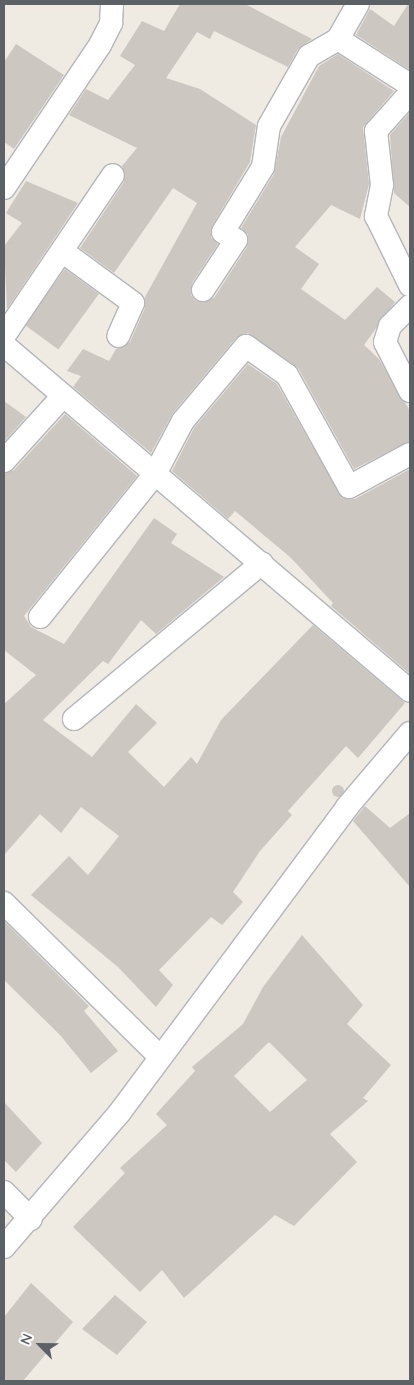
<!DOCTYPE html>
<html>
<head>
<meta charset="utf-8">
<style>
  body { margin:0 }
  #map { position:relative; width:414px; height:1385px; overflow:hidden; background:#efeae2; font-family:Quicksand,sans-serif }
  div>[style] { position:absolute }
  .building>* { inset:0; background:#ccc7c1; transform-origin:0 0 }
  .round { border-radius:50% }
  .roads { filter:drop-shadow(1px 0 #b3b7bb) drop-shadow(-1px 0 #b3b7bb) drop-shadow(0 1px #b3b7bb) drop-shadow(0 -1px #b3b7bb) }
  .minor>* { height:22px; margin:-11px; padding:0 11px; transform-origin:11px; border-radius:11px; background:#fff }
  span { translate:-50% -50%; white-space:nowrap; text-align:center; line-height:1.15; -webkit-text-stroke:4px #fff; paint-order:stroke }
  .frame { position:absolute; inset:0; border:5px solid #5b6165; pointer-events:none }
  .north { position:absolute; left:15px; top:1320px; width:50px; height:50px; -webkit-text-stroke:4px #fff; paint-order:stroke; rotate:293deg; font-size:14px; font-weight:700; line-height:20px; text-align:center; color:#5b6165 }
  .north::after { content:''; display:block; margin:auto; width:18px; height:22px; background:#5b6165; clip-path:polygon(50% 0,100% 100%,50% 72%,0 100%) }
</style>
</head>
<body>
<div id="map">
  <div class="building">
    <i style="clip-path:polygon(180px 4px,245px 4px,312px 39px,298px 49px,288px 67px,214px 31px,210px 39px,197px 32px,166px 78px,200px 89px,256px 125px,250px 162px,212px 226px,211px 238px,218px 244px,192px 283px,191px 295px,196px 301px,214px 298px,247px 247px,248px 234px,241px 228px,274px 174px,281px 137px,319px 66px,338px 54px,394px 91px,363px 127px,369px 184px,360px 219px,331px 205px,295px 247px,319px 264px,301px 289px,345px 320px,377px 287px,395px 302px,364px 345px,379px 359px,410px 411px,410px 441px,354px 469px,298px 368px,248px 333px,236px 338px,173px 413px,151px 453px,73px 387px,81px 376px,67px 371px,83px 349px,109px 361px,116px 349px,130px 342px,145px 308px,145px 297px,197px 203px,173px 188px,114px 273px,80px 248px,124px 182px,122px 166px,137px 148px,69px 115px,86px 89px,108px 100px,135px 65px,120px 56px,142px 21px,164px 31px)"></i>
    <i style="clip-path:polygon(408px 4px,410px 4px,410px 70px,356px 35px,370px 9px,394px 26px)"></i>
    <i style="clip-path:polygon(16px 44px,64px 75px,14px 149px,4px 142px,4px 62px)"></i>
    <i style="clip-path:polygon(410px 112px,410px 207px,394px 193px,390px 135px)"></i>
    <i style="clip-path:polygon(26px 181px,78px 203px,7px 309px,4px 246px,22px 223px,6px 213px)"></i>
    <i style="left:65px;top:269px;width:42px;height:69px;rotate:36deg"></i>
    <i style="clip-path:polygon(248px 364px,277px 384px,342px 498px,355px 499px,410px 469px,410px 674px,331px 606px,333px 603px,290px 557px,235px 511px,228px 519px,172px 471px,194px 428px)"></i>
    <i style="clip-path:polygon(4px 401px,26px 417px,4px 442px)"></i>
    <i style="clip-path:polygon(65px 414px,137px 476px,24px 616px,31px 627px,64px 644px,154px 518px,177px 534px,171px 543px,224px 577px,156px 634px,141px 620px,108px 664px,103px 661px,43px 720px,92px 757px,136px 704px,157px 723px,128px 752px,164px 787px,191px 757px,197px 764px,221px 720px,313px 625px,405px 703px,358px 758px,346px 746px,288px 811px,292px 815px,260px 851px,233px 892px,243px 902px,222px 925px,211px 917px,159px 970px,173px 985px,156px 1007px,118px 967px,31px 895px,69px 856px,88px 875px,119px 836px,81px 807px,61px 833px,40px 814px,4px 855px,4px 704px,36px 675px,4px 650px,4px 474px,14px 470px)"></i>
    <i class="round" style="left:332px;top:785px;width:12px;height:12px"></i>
    <i style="clip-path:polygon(365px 806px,390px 828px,410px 813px,410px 887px,353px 821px)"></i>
    <i style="clip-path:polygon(4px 921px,89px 1006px,84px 1011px,118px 1051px,91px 1073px,60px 1035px,4px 980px)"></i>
    <i style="clip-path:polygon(evenodd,302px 935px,363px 1005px,347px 1024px,391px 1065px,363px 1098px,368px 1101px,330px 1134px,357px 1162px,294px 1226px,275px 1215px,184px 1298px,162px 1270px,140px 1292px,73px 1227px,125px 1173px,120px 1168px,167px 1125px,156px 1114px,195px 1071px,192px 1067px,243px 1024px,263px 987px,302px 935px,269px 1042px,307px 1080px,270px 1112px,234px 1076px,269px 1042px)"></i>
    <i style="clip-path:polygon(4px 1102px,42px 1143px,16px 1172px,4px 1160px)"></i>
    <i style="clip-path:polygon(31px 1283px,73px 1322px,23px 1381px,4px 1381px,4px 1317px)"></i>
    <i style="clip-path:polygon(115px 1295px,147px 1322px,117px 1355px,82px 1329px)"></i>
  </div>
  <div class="roads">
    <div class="minor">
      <i style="left:338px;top:39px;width:85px;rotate:32.6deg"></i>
      <i style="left:410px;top:93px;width:51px;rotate:131.8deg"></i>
      <i style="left:376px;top:131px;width:54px;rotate:83.7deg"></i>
      <i style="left:382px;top:185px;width:32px;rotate:101deg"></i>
      <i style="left:376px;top:216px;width:77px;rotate:63.8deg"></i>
      <i style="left:4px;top:188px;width:172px;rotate:-56.1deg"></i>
      <i style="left:100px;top:45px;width:25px;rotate:-63deg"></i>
      <i style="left:111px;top:23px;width:19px;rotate:-87deg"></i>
      <i style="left:62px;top:251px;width:88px;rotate:36.2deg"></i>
      <i style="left:133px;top:303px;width:36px;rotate:114deg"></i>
      <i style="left:203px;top:290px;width:60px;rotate:-56.6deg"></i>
      <i style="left:236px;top:240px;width:15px;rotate:-148deg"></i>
      <i style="left:223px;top:232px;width:76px;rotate:-58.4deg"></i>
      <i style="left:263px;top:167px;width:41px;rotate:-81.7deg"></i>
      <i style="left:269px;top:126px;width:81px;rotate:-60.3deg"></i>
      <i style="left:309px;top:56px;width:34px;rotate:-30deg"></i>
      <i style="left:338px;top:39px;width:40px;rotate:-60.3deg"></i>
      <i style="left:410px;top:306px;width:28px;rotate:135deg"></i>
      <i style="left:390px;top:326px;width:17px;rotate:107deg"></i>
      <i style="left:385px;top:342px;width:55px;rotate:63deg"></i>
      <i style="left:4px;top:336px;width:194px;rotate:-55.9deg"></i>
      <i style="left:4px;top:345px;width:533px;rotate:40.44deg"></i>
      <i style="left:4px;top:461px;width:88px;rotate:-47.8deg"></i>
      <i style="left:40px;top:617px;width:184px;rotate:-51.2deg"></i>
      <i style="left:155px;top:474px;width:60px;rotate:-62.2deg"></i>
      <i style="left:183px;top:421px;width:98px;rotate:-50deg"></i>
      <i style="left:246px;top:346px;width:50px;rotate:35.3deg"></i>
      <i style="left:287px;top:375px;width:128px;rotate:61deg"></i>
      <i style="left:349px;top:487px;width:69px;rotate:-28.4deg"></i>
      <i style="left:74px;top:719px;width:244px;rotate:-39.7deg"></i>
      <i style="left:4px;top:903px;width:219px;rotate:44.6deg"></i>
      <i style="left:4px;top:1192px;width:38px;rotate:45deg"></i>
      <i style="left:4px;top:1247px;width:178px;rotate:-49.3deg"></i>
      <i style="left:120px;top:1112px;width:380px;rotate:-53.3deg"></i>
      <i style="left:347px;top:807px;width:97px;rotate:-49.6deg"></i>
    </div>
  </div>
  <div class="frame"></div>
  <div class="north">N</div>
</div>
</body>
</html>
